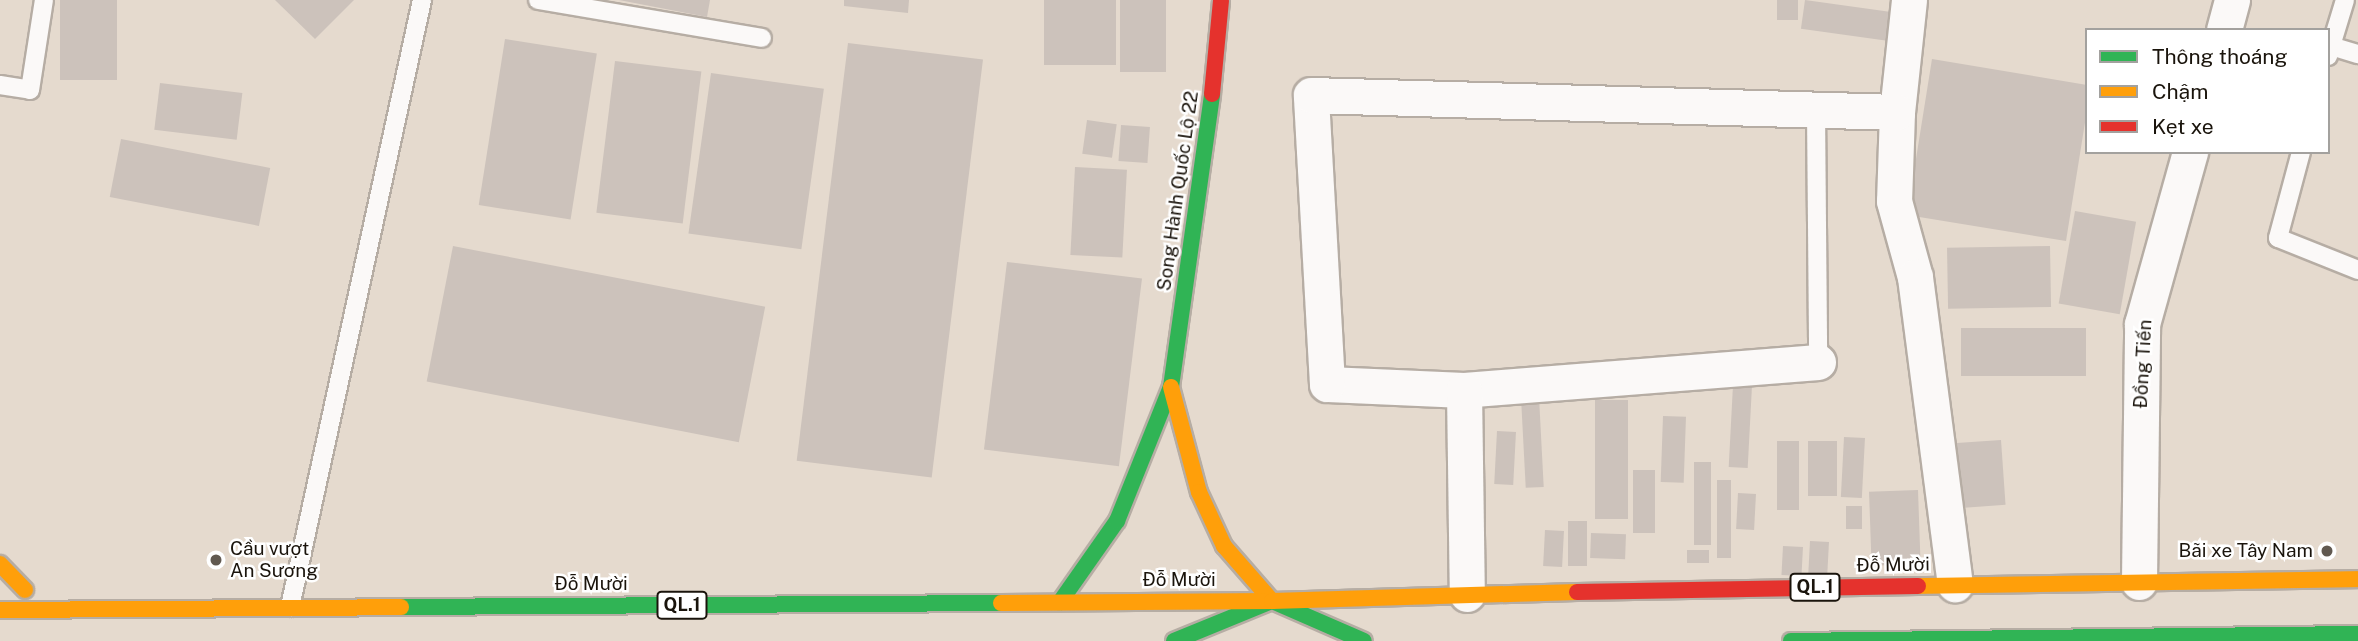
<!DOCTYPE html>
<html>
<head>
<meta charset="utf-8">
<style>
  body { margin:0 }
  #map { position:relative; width:2358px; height:641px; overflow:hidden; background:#e5dace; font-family:"Public Sans",sans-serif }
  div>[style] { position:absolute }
  .building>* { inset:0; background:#ccc2bb; transform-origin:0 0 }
  .roads { filter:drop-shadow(2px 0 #b6ada4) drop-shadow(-2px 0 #b6ada4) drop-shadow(0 2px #b6ada4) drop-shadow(0 -2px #b6ada4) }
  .lane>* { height:18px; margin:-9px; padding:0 9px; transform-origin:9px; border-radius:9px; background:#fbf9f8 }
  .street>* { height:35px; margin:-17.5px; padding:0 17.5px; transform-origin:17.5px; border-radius:17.5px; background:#fbf9f8 }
  .fast>* { height:16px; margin:-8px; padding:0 8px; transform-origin:8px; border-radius:8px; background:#30b455 }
  .slow>* { height:16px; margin:-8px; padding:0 8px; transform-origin:8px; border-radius:8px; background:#ff9f0a }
  .jam>* { height:16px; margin:-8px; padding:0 8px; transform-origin:8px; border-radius:8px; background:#e5322d }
  .dots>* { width:19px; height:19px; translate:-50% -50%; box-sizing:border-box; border:4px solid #fff; border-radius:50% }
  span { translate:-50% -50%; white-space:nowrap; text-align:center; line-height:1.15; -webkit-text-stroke:5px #fff; paint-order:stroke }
  .shield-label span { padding:2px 5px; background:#fff; border:2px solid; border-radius:5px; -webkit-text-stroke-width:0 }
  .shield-label { font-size:18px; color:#1a140c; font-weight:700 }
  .street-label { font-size:19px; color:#1a140c }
  .poi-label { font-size:19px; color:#1a140c }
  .left { translate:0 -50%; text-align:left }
  .right { translate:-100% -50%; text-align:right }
  .legend { position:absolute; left:2085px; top:28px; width:245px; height:126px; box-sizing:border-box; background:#fff; border:2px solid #a3a19e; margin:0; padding:9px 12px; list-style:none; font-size:21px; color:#1a140c }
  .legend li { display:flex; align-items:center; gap:14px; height:35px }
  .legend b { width:35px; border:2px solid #a3a19e }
</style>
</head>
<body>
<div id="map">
  <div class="building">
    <i style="left:60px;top:0;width:57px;height:80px"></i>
    <i style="clip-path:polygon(275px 0,354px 0,315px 39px)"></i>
    <i style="clip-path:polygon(619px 0,710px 0,707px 17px)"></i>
    <i style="clip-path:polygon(844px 0,909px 0,908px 13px,844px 6px)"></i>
    <i style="left:1044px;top:0;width:72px;height:65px"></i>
    <i style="left:1120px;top:0;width:46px;height:72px"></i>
    <i style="left:1777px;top:0;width:21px;height:20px"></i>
    <i style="left:1805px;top:0;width:87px;height:29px;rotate:8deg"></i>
    <i style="left:505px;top:39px;width:93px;height:168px;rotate:9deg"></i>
    <i style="left:848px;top:43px;width:136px;height:421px;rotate:7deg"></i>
    <i style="clip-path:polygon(1932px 59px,2087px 85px,2087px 110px,2066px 241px,1907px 215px)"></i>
    <i style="left:615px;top:61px;width:87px;height:153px;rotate:7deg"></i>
    <i style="left:711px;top:73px;width:114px;height:162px;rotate:8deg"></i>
    <i style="left:160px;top:83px;width:83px;height:47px;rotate:7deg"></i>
    <i style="left:1087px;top:120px;width:30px;height:34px;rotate:8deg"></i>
    <i style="left:1121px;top:125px;width:29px;height:36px;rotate:4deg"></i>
    <i style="left:121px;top:139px;width:152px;height:59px;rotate:11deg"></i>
    <i style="left:1075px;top:167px;width:52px;height:88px;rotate:3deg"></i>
    <i style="left:2075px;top:211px;width:62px;height:94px;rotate:10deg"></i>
    <i style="left:453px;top:246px;width:318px;height:138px;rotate:11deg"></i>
    <i style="left:2050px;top:246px;width:61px;height:103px;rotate:89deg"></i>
    <i style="left:1007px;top:262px;width:136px;height:189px;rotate:7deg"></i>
    <i style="left:1961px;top:328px;width:125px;height:48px"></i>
    <i style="left:1733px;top:385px;width:19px;height:82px;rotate:3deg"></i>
    <i style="left:1539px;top:397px;width:90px;height:18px;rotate:87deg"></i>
    <i style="left:1595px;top:400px;width:33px;height:119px"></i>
    <i style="left:1663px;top:416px;width:23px;height:66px;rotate:2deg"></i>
    <i style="left:1497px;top:431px;width:19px;height:53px;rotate:3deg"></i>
    <i style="left:1844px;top:437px;width:21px;height:60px;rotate:3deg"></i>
    <i style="left:2001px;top:440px;width:65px;height:48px;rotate:86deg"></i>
    <i style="left:1777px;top:441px;width:22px;height:69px"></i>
    <i style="left:1808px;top:441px;width:29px;height:55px"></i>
    <i style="left:1694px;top:462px;width:17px;height:83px"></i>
    <i style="left:1633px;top:470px;width:22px;height:63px"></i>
    <i style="left:1717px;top:480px;width:14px;height:78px"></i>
    <i style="left:1918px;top:490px;width:74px;height:49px;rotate:88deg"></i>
    <i style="left:1738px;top:493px;width:18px;height:36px;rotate:3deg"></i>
    <i style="left:1846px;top:506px;width:16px;height:23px"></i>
    <i style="left:1568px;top:521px;width:19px;height:45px"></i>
    <i style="left:1545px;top:530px;width:19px;height:36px;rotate:3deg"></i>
    <i style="left:1591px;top:533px;width:35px;height:25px;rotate:2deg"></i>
    <i style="left:1810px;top:541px;width:19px;height:33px;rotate:3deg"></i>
    <i style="left:1783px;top:546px;width:20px;height:29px;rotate:3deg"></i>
    <i style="left:1687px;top:550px;width:22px;height:13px"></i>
  </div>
  <div class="roads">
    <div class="lane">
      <i style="left:538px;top:0;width:227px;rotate:9.6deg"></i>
      <i style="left:2331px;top:46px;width:48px;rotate:-73.1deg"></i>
      <i style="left:2328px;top:56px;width:10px;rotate:-73deg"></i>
      <i style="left:2331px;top:46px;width:28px;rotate:17deg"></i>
      <i style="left:0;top:85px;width:30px;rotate:9deg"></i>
      <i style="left:30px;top:90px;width:91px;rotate:-81.2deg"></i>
      <i style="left:1816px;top:110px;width:252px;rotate:89.5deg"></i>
      <i style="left:2301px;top:152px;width:89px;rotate:105deg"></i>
      <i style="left:2278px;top:238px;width:86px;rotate:21.8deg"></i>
      <i style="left:290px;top:607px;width:621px;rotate:-77.73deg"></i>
    </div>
    <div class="street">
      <i style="left:1909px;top:0;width:113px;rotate:96.1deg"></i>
      <i style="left:1897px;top:112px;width:89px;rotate:91.9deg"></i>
      <i style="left:1894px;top:201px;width:79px;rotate:74.6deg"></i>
      <i style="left:1915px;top:277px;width:310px;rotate:82.6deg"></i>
      <i style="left:2224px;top:30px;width:31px;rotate:-75deg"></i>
      <i style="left:1818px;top:362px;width:355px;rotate:175.5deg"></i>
      <i style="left:1464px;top:390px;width:137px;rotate:-177.5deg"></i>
      <i style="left:1327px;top:384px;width:289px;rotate:-93.2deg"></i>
      <i style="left:1311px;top:95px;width:586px;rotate:1.66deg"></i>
      <i style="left:1464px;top:390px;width:204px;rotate:89.2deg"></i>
      <i style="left:2139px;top:582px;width:258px;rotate:-89.3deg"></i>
      <i style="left:2142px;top:324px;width:179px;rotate:-74.4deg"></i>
    </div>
    <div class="fast">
      <i style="left:1060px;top:602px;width:99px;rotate:-54.9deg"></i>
      <i style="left:1117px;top:521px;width:144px;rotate:-68.1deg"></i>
      <i style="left:1171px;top:387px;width:296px;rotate:-82deg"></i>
      <i style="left:401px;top:607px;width:600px;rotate:-0.38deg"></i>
      <i style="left:1174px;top:641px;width:106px;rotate:-22.2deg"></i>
      <i style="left:1272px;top:601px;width:100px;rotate:23.5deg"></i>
      <i style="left:1791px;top:641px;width:567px;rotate:-0.71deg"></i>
    </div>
    <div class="slow">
      <i style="left:1171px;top:387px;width:109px;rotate:75.1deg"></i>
      <i style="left:1199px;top:492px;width:60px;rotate:65.2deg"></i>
      <i style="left:1224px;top:546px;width:73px;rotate:48.9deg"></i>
      <i style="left:0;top:564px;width:36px;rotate:46deg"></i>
      <i style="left:1918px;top:586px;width:440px;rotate:-0.9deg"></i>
      <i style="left:1001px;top:603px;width:271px;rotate:-0.4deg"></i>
      <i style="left:1272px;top:601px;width:305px;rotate:-1.7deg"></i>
      <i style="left:0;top:610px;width:401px;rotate:-0.4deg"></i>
    </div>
    <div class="jam">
      <i style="left:1212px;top:94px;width:94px;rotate:-84.5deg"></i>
      <i style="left:1577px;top:592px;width:341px;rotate:-1deg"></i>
    </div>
  </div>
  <div class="dots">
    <i style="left:2327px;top:551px;background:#615950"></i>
    <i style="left:216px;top:560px;background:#615950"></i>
  </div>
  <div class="shield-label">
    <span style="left:1815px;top:587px">QL.1</span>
    <span style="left:682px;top:605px">QL.1</span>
  </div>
  <div class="street-label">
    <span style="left:1178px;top:191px;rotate:-82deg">Song Hành Quốc Lộ 22</span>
    <span style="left:2143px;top:364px;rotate:-87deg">Đồng Tiến</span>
    <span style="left:1893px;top:565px;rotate:-1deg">Đỗ Mười</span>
    <span style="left:1179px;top:580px">Đỗ Mười</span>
    <span style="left:591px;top:584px">Đỗ Mười</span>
  </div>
  <div class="poi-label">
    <span class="left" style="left:230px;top:560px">Cầu vượt<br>An Sương</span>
    <span class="right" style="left:2313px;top:551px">Bãi xe Tây Nam</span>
  </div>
  <ul class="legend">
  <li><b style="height:9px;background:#30b455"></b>Thông thoáng</li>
  <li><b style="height:9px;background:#ff9f0a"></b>Chậm</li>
  <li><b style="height:9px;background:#e5322d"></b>Kẹt xe</li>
  </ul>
</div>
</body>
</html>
